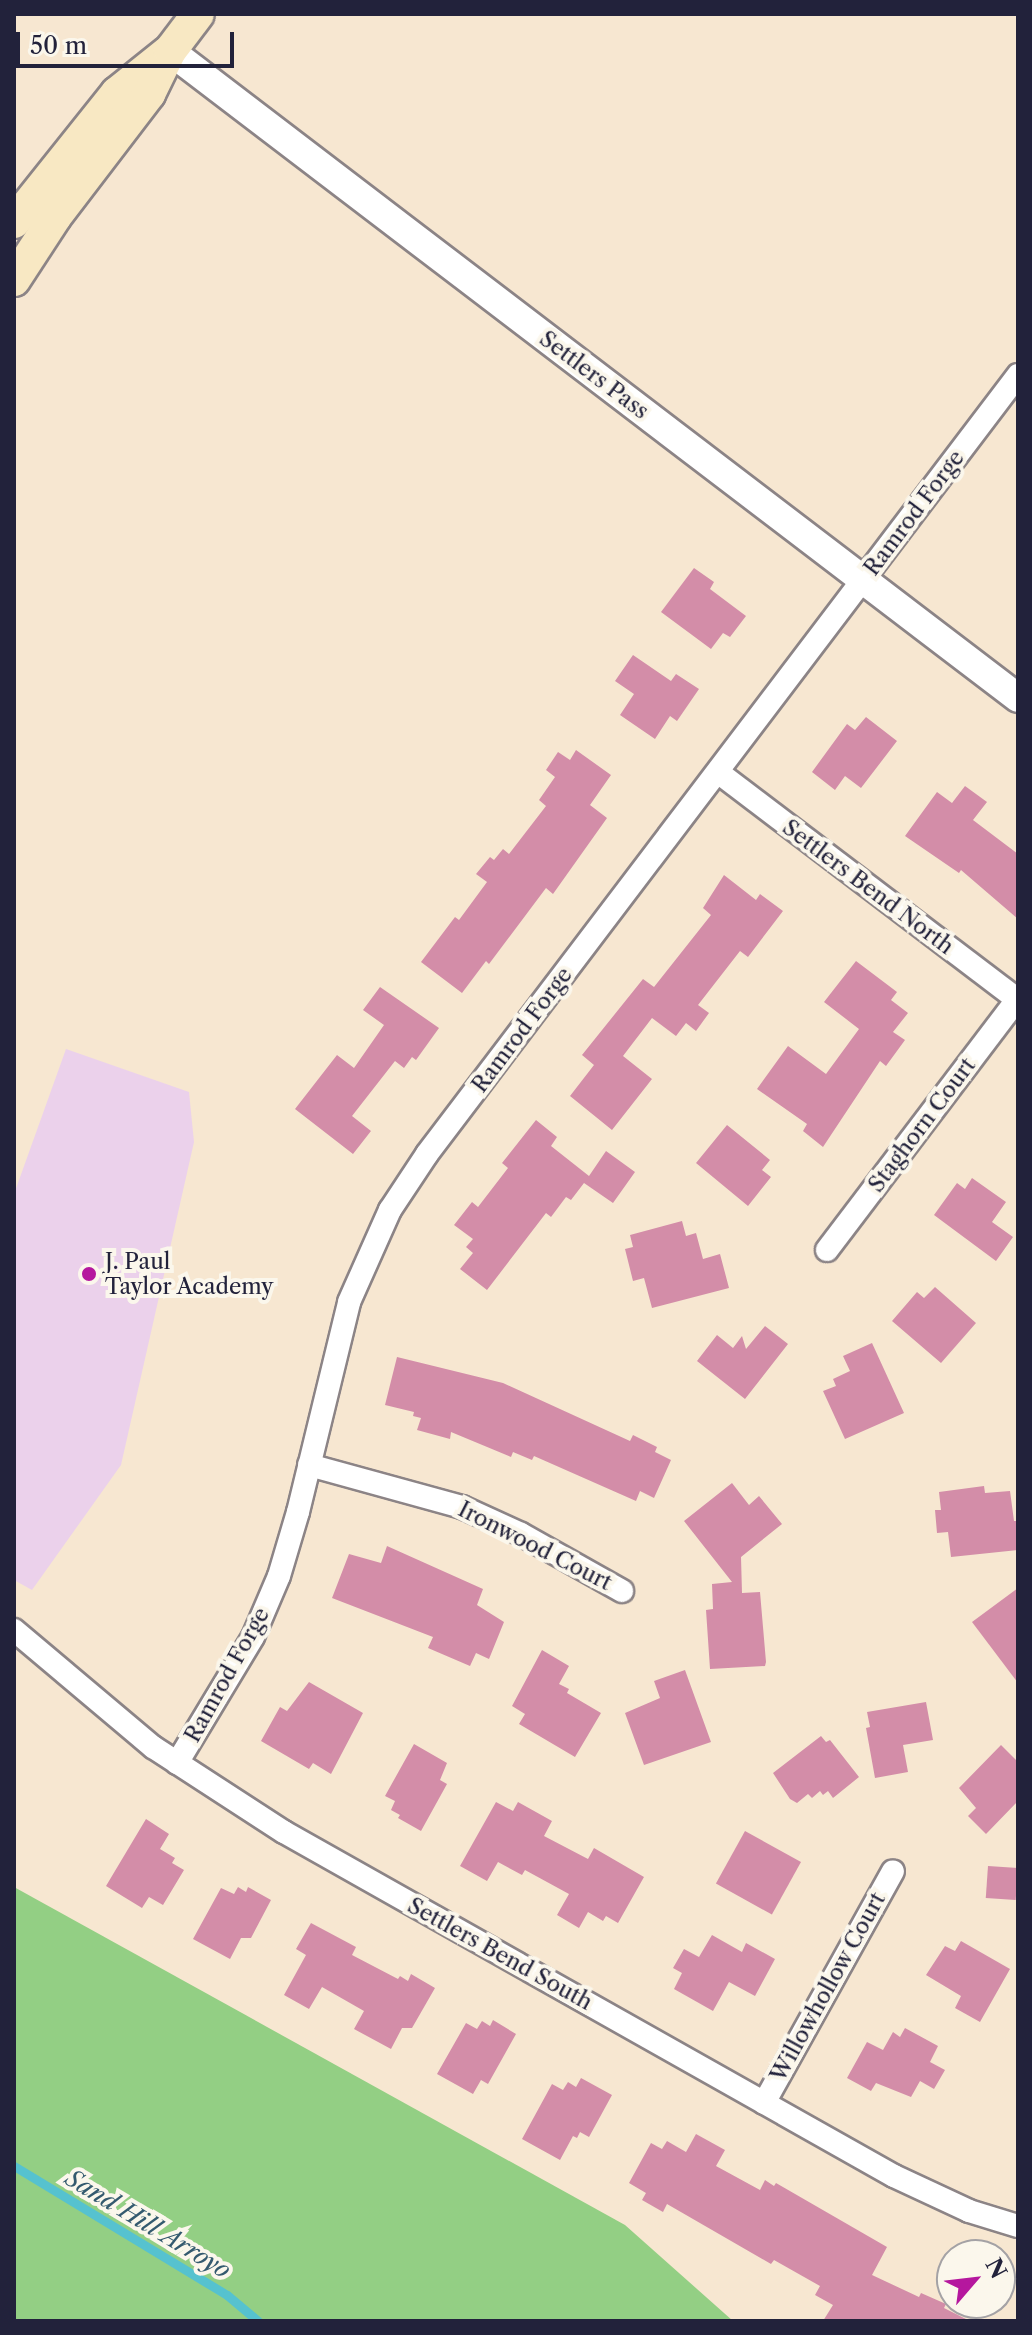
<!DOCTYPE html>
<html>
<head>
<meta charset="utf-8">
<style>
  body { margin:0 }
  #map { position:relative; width:1032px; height:2335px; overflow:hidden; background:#f7e7d1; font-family:"Libre Caslon Text",serif }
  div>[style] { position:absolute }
  .built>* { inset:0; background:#ebd1eb }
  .green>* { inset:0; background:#93cf84 }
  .stream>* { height:9px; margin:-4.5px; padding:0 4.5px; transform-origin:4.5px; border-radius:4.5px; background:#56c2cf }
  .building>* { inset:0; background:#d38da8; transform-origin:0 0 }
  .roads { filter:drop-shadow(2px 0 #8c8486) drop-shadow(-2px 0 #8c8486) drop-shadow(0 2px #8c8486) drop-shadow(0 -2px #8c8486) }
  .minor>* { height:22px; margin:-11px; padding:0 11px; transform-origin:11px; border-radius:11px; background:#fff }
  .tertiary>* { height:28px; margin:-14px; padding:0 14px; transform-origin:14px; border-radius:14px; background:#fff }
  .secondary>* { height:32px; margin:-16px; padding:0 16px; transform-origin:16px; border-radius:16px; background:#f8e8c3 }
  .dots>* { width:22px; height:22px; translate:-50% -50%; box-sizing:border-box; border:4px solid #fbf7ec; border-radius:50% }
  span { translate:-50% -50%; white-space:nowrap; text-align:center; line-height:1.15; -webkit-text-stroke:8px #fbf7ec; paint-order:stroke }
  .street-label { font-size:22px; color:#22223b }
  .poi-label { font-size:22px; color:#22223b }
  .left { translate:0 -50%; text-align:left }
  .water-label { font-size:24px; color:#345a6f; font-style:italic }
  .frame { position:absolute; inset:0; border:16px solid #22223b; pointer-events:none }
  .north { position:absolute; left:936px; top:2239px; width:80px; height:80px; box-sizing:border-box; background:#fbf7ec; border:2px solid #a4a2a5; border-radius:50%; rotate:62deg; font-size:22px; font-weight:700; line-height:32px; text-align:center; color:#22223b }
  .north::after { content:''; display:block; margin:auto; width:28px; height:36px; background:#b5179e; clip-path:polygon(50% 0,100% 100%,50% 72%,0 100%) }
  .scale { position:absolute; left:16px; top:32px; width:218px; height:36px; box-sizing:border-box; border:4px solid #22223b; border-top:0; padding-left:10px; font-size:24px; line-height:28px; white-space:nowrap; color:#22223b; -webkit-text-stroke:6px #fbf7ec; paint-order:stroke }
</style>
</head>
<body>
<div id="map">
  <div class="built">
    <i style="clip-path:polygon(66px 1049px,189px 1092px,194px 1142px,121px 1465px,32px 1590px,14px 1580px,14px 1194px)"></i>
  </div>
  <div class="green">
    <i style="clip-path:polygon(14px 1887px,625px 2225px,733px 2321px,14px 2321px)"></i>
  </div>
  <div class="stream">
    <i style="left:14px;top:2166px;width:249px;rotate:31.2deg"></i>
    <i style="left:227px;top:2295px;width:40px;rotate:40deg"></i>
  </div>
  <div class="building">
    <i style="clip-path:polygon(694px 568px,714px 582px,710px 589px,746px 616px,730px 637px,723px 633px,711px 649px,661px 612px)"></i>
    <i style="clip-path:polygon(633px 655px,671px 681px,676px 674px,699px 689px,677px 721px,670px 716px,655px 739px,620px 715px,634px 694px,615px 681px)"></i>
    <i style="clip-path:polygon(866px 717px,897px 741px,861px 788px,845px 776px,835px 790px,812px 772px,847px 724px,855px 730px)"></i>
    <i style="clip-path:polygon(576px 750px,611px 775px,590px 805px,607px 818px,553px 894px,546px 888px,489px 964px,486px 961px,462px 993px,421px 962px,455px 917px,459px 920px,487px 882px,476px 874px,490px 857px,494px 860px,503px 849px,509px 854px,546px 806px,539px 800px,555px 777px,546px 770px,558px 752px,570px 760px)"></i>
    <i style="clip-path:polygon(965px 786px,987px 802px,973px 820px,1018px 854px,1018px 919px,961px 870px,959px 873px,905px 836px,937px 792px,952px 803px)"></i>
    <i style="clip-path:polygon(724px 875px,756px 900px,760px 894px,783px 911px,748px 957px,740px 951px,698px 1005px,709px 1013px,696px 1031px,686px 1023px,676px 1036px,652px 1018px,623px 1056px,652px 1079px,612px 1130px,570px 1096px,594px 1065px,582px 1055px,643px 979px,654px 987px,711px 915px,703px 908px)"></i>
    <i style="clip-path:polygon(856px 961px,897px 992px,891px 1000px,908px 1013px,893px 1032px,905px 1040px,886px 1066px,880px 1061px,823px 1147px,803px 1131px,807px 1124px,757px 1089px,788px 1046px,826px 1074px,859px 1029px,824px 1002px)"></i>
    <i style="clip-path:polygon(380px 987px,439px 1028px,416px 1060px,412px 1057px,404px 1068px,395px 1061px,352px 1116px,371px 1131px,353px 1154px,295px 1109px,337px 1055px,354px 1068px,384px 1025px,363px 1010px)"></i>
    <i style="clip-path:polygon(536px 1120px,557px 1137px,551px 1146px,589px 1176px,606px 1151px,635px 1172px,613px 1203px,584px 1183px,571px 1200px,566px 1197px,551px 1217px,546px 1213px,487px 1290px,460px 1269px,473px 1253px,466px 1247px,473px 1239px,454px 1225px,472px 1202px,478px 1207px,508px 1168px,502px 1163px)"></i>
    <i style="clip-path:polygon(727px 1125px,770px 1160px,762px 1170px,771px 1177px,748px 1206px,696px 1163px)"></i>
    <i style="clip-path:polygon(972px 1178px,1006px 1202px,992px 1222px,1013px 1237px,996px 1261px,934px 1215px,957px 1183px,965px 1189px)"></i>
    <i style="clip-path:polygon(682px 1221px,686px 1236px,696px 1233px,703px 1259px,720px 1254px,729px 1288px,652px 1308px,644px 1278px,633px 1281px,625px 1249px,633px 1247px,630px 1235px)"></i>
    <i style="clip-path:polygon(935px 1287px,976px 1323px,941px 1363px,892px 1321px,917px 1292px,924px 1298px)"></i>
    <i style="clip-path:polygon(765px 1326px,788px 1344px,745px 1399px,697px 1361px,717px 1335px,733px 1348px,742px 1336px,746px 1349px)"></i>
    <i style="clip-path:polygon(872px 1343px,904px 1413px,845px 1439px,823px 1391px,836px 1386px,833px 1379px,850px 1371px,843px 1356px)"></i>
    <i style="clip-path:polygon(397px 1357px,503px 1383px,630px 1441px,633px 1435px,657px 1447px,655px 1452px,671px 1460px,654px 1498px,640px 1491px,636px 1501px,534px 1456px,532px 1460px,513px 1452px,511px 1457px,451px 1432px,450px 1439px,417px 1430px,421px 1418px,413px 1416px,414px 1412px,385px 1405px)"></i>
    <i style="clip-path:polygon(732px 1483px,749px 1505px,759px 1496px,782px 1524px,741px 1557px,742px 1593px,760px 1592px,766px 1662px,765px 1666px,710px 1669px,706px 1610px,713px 1609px,712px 1584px,732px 1582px,684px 1521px)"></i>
    <i style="clip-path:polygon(984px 1486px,985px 1493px,1010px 1491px,1014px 1521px,1018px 1521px,1018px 1550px,951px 1557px,948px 1532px,937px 1533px,935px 1510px,941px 1510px,939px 1492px)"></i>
    <i style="clip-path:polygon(387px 1546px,483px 1589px,477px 1605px,504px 1622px,489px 1659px,476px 1653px,470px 1666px,428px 1648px,433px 1637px,332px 1598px,349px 1554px,381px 1563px)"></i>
    <i style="clip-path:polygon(1018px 1588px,1018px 1683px,972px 1622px)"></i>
    <i style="clip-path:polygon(542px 1650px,569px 1666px,559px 1684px,569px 1689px,567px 1693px,601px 1713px,575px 1757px,519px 1724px,525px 1714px,512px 1706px)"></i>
    <i style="clip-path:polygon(685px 1670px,711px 1742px,644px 1765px,625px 1713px,660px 1698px,654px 1681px)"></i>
    <i style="clip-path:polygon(309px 1682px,363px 1713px,331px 1774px,313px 1763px,309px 1769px,261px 1741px,280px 1707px,287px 1711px)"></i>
    <i style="clip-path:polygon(926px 1702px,933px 1740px,903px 1745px,908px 1772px,875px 1778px,866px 1728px,870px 1727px,867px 1712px)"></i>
    <i style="clip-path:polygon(821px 1736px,826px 1742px,830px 1740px,859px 1777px,833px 1798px,828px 1791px,823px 1795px,820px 1791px,812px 1798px,808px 1794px,797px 1803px,790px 1799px,773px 1773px)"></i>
    <i style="clip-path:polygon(414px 1744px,447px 1763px,440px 1780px,447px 1784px,421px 1831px,398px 1818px,400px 1815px,391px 1810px,395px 1801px,385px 1796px)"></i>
    <i style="clip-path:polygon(1001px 1745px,1018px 1762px,1018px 1801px,986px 1834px,968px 1816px,976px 1808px,959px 1788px)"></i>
    <i style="clip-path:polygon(496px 1802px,513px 1811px,518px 1802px,552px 1821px,544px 1836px,588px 1859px,594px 1848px,644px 1877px,618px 1923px,606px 1916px,603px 1921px,588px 1912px,579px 1928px,557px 1915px,569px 1894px,525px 1870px,522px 1875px,498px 1862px,487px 1881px,460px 1866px)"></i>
    <i style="clip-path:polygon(146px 1819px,169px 1834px,160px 1849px,175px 1858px,172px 1863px,184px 1870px,163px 1905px,149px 1897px,142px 1908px,106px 1886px)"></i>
    <i style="left:745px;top:1831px;width:64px;height:60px;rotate:29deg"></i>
    <i style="left:988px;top:1866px;width:30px;height:32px;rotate:4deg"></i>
    <i style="clip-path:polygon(238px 1887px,246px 1892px,248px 1887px,271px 1900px,251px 1938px,241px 1938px,230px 1959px,193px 1939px,221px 1888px,234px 1894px)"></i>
    <i style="clip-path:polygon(311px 1923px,356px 1947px,352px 1955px,398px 1979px,400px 1976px,408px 1981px,411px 1974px,435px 1988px,412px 2028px,402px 2028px,391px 2049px,354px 2029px,364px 2011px,322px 1987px,309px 2009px,284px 1995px,306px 1955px,296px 1949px)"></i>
    <i style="clip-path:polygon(712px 1935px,742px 1952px,746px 1943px,775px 1959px,755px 1996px,729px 1982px,713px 2011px,674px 1989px,682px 1973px,673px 1968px,684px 1949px,699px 1957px)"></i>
    <i style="clip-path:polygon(961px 1941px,1010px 1969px,980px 2022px,955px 2008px,961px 1996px,926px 1975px,945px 1946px,955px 1951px)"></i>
    <i style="clip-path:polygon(493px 2020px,516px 2034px,488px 2084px,481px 2080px,473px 2094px,437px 2074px,466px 2023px,477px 2029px,482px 2021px,490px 2026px)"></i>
    <i style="clip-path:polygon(905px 2028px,938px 2046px,930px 2062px,945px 2070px,934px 2089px,920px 2081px,911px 2097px,876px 2083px,871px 2091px,847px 2078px,867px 2042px,883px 2050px,893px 2032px,900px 2037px)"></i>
    <i style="clip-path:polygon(581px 2078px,612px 2095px,589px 2137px,580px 2132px,577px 2138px,573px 2136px,560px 2160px,522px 2139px,552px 2084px,563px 2090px,568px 2082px,576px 2087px)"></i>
    <i style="clip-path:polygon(696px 2134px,725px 2150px,716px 2166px,760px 2190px,765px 2180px,774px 2186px,776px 2183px,887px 2247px,872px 2275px,919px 2297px,921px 2293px,946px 2304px,944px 2308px,970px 2321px,823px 2321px,833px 2305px,815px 2295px,820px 2286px,774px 2260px,771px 2264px,667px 2204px,663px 2212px,642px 2200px,646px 2193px,629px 2183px,651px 2143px,662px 2149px,667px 2141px,686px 2152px)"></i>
  </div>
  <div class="roads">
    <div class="minor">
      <i style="left:719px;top:773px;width:375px;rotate:37.2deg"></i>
      <i style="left:827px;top:1250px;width:314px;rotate:-52.8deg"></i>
      <i style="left:309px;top:1465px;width:159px;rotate:15.4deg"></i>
      <i style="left:462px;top:1507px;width:65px;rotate:24.6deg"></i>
      <i style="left:521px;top:1534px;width:116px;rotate:29.4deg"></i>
      <i style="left:14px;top:1630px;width:182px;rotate:40.1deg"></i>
      <i style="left:153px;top:1747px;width:156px;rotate:33deg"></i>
      <i style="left:284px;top:1832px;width:700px;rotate:29.42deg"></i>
      <i style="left:894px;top:2176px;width:83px;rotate:25deg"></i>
      <i style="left:969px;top:2211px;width:51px;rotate:17deg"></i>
      <i style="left:177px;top:1763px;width:147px;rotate:-58.9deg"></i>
      <i style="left:253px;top:1637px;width:66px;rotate:-66.9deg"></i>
      <i style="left:279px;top:1576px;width:67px;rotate:-73.5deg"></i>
      <i style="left:298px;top:1512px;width:216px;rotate:-76.3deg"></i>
      <i style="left:349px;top:1302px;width:101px;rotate:-66deg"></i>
      <i style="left:390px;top:1210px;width:67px;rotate:-56.5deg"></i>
      <i style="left:427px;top:1154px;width:978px;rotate:-52.81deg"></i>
      <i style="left:764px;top:2103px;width:265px;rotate:-60.9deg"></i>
    </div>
    <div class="tertiary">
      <i style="left:170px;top:51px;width:1067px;rotate:37.34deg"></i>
    </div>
    <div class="secondary">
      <i style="left:14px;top:222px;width:165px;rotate:-51.4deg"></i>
      <i style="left:117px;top:93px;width:64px;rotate:-38.7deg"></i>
      <i style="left:14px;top:280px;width:75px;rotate:-56.9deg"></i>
      <i style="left:55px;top:217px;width:155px;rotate:-52.6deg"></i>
      <i style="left:149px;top:94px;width:48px;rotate:-64deg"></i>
      <i style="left:170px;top:51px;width:46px;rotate:-52.9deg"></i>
    </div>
  </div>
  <div class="dots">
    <i style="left:89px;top:1274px;background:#b5179e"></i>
  </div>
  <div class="street-label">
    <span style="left:594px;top:375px;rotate:37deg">Settlers Pass</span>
    <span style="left:914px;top:513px;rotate:-53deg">Ramrod Forge</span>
    <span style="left:868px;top:887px;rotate:37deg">Settlers Bend North</span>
    <span style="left:522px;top:1030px;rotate:-53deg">Ramrod Forge</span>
    <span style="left:922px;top:1125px;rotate:-53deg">Staghorn Court</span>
    <span style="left:535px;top:1546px;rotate:27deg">Ironwood Court</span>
    <span style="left:227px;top:1675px;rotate:-61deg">Ramrod Forge</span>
    <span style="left:500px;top:1954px;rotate:29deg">Settlers Bend South</span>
    <span style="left:828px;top:1987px;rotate:-61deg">Willowhollow Court</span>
  </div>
  <div class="poi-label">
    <span class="left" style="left:105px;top:1274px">J. Paul<br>Taylor Academy</span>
  </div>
  <div class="water-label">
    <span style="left:148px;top:2224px;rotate:31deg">Sand Hill Arroyo</span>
  </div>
  <div class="frame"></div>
  <div class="north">N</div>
  <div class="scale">50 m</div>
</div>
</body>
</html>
